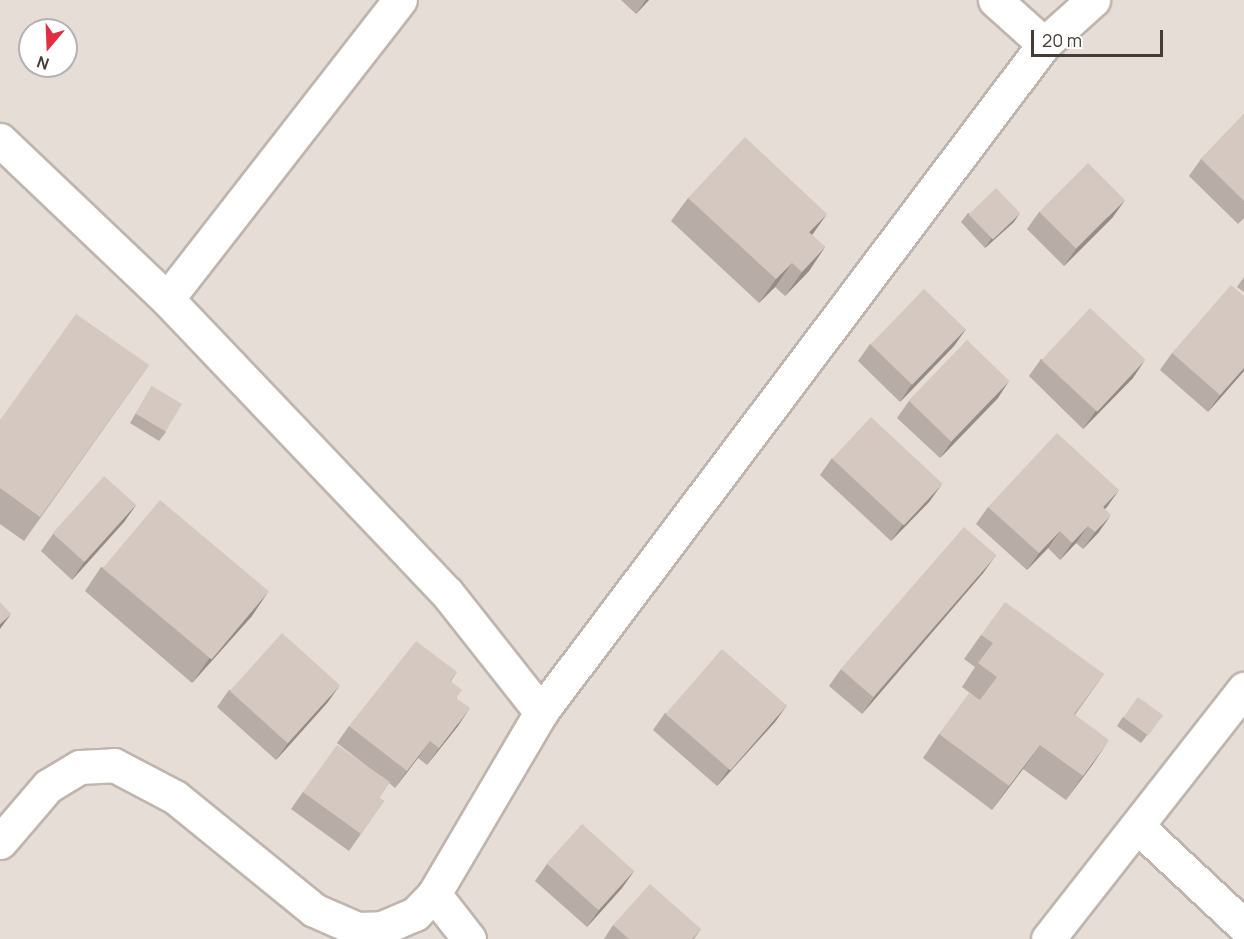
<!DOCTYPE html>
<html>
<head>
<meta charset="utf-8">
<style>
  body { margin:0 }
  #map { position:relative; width:1244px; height:939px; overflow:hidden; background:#f2ece8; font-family:Manrope,sans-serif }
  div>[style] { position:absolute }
  .residential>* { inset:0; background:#e5ddd6 }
  .roads { filter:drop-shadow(2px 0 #bfb5ae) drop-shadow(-2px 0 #bfb5ae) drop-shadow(0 2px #bfb5ae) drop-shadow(0 -2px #bfb5ae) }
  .street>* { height:33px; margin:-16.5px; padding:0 16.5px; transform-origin:16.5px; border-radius:16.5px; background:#fff }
  .wall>* { inset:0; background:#b7aca6 }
  .shaded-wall>* { inset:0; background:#958c87 }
  .building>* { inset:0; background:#d5c8c1; transform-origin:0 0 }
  span { translate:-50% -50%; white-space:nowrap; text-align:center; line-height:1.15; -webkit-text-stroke:6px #fff; paint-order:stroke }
  .north { position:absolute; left:18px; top:18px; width:60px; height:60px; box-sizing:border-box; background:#fff; border:2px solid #b4b1af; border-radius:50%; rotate:199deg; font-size:16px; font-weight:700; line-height:24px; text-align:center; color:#443c37 }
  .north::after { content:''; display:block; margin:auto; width:21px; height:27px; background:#e22f40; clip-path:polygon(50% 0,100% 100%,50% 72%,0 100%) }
  .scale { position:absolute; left:1031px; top:30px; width:132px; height:27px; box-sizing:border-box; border:3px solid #443c37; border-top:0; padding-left:8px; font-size:18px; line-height:21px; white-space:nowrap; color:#443c37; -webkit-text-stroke:4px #fff; paint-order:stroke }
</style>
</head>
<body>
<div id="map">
  <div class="residential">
    <i style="clip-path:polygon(evenodd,0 0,1244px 0,1244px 939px,0 939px,0 0,30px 30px,66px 30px,66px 66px,30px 66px,30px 30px)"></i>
  </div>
  <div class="roads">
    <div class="street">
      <i style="left:995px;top:0;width:66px;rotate:41.9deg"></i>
      <i style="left:0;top:140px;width:231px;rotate:43.6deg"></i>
      <i style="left:167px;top:299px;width:406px;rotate:46.4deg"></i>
      <i style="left:447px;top:593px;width:152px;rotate:51.7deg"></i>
      <i style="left:167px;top:299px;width:379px;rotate:-52.1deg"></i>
      <i style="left:1137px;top:826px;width:146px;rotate:43.1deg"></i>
      <i style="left:0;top:842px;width:74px;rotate:-49.4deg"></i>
      <i style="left:48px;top:786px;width:37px;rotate:-31deg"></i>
      <i style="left:80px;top:767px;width:34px;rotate:-3deg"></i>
      <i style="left:114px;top:765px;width:69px;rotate:27.7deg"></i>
      <i style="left:175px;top:797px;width:179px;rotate:39.1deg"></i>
      <i style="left:314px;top:910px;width:47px;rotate:23.8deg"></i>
      <i style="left:357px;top:929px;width:25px;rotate:-2deg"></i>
      <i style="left:382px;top:928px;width:36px;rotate:-23deg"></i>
      <i style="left:415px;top:914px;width:28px;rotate:-46deg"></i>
      <i style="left:434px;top:894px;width:211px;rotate:-59.5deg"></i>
      <i style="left:541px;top:712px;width:836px;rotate:-53.02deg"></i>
      <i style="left:1044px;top:44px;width:66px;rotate:-41.9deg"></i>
      <i style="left:434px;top:894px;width:57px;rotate:52.1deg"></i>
      <i style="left:1048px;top:939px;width:318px;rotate:-51.9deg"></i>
    </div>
  </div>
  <div class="wall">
    <i style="clip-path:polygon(621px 0,649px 0,636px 14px)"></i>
    <i style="clip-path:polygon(1244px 114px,1244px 218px,1238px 224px,1189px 176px,1201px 159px)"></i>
    <i style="clip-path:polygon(688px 198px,812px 235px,825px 247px,809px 271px,785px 296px,775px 287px,759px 303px,671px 221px)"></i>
    <i style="clip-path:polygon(1039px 212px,1113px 217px,1064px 266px,1027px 229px)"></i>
    <i style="clip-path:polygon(968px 213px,1014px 222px,985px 248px,961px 222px)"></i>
    <i style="clip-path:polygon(1244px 277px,1244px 292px,1237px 287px)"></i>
    <i style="clip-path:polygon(1244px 296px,1244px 371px,1208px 412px,1160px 370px,1172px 353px)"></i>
    <i style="clip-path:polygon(966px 329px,954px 346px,900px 402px,858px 361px,870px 344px)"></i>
    <i style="clip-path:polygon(1041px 359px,1133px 378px,1083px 429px,1029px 376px)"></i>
    <i style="clip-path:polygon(149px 365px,24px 541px,0 524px,0 420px)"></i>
    <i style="clip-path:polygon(152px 386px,166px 432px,159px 441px,130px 423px)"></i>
    <i style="clip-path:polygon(998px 398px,940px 458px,897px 418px,909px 401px)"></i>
    <i style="clip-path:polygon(832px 458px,930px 501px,891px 541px,820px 475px)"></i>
    <i style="clip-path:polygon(136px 505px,124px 522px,72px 580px,41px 551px,53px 534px)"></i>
    <i style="clip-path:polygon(988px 507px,1105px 509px,1099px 532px,1083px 549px,1076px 543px,1060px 560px,1048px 548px,1027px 570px,976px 524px)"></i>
    <i style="clip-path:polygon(101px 567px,252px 616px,192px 683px,85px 591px)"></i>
    <i style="clip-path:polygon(984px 572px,862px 714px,829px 686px,841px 669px)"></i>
    <i style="clip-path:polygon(981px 635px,1104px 674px,1075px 715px,1093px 764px,1066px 800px,1023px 769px,992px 810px,923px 758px,939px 734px,974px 696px,962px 687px,975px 667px,964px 659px)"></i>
    <i style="clip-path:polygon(457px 672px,451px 681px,457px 698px,458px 726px,427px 765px,418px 758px,395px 788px,389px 783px,379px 798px,384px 801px,349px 851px,291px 809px,303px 792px,367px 766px,337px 743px,349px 726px)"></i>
    <i style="clip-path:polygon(229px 690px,328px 702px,276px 760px,217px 707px)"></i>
    <i style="clip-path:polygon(787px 705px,775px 722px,717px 786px,653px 730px,665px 713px)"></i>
    <i style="clip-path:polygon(1163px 715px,1141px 743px,1117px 726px,1123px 717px)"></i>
    <i style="clip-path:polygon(547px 864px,634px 871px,622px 888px,587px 927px,535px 881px)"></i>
    <i style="clip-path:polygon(613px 925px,701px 929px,694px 939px,604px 939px)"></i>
  </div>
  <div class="shaded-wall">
    <i style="clip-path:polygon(646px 0,649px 0,636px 14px)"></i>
    <i style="clip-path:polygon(1125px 200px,1113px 217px,1064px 266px,1076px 249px)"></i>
    <i style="clip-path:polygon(1020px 213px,1014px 222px,985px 248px,991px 239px)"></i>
    <i style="clip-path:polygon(827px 214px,810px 238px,809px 232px)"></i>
    <i style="clip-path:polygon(825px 247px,809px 271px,785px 296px,802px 272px)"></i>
    <i style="clip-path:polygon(792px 263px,775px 287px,759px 303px,776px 279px)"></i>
    <i style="clip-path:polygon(966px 329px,954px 346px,900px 402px,912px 384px)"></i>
    <i style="clip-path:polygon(1145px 360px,1133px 378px,1083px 429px,1095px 412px)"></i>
    <i style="clip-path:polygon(1244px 368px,1244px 371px,1208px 412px,1220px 395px)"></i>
    <i style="clip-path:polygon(1009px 381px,998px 398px,940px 458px,952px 441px)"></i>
    <i style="clip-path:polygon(942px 484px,930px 501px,891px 541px,903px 524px)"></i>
    <i style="clip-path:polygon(1119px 490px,1107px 507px,1091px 524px,1103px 507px)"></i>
    <i style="clip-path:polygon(136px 505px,124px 522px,72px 580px,84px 562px)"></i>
    <i style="clip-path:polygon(1111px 515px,1099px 532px,1083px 549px,1095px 532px)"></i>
    <i style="clip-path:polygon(1088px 526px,1076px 543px,1060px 560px,1072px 543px)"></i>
    <i style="clip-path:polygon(1060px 531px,1048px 548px,1027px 570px,1039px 553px)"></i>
    <i style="clip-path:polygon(996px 555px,984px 572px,862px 714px,874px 697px)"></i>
    <i style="clip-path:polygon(268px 592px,252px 616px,192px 683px,209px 659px)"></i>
    <i style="clip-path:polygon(11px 614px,0 629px,0 624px)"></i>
    <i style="clip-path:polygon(340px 685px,328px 702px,276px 760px,288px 743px)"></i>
    <i style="clip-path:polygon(787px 705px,775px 722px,717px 786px,729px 769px)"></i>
    <i style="clip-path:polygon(470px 708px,458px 726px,427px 765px,439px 748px)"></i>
    <i style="clip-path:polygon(1109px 740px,1093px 764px,1066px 800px,1083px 776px)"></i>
    <i style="clip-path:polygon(430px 741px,418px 758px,395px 788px,407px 771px)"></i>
    <i style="clip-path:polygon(1040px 745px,1023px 769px,992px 810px,1009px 786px)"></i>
    <i style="clip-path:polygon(634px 871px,622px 888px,587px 927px,599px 910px)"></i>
  </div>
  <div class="building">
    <i style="clip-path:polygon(1244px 114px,1244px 201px,1201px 159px)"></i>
    <i style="clip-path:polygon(745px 137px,827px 214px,809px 232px,825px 247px,802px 272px,792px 263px,776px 279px,688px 198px)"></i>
    <i style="left:1088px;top:163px;width:52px;height:69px;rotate:45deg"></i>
    <i style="left:996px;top:188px;width:35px;height:38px;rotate:46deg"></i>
    <i style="clip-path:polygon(1231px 285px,1244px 296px,1244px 368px,1220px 395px,1172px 353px)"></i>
    <i style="left:924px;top:289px;width:58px;height:77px;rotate:44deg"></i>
    <i style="left:1090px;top:308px;width:76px;height:71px;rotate:43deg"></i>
    <i style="clip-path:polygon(76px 314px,149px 365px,40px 517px,0 488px,0 420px)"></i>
    <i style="left:967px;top:340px;width:59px;height:84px;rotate:44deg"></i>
    <i style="left:152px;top:386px;width:35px;height:32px;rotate:31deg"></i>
    <i style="left:871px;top:417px;width:98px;height:57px;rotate:43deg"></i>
    <i style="clip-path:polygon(1057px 433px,1119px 490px,1103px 507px,1111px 515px,1095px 532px,1088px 526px,1072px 543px,1060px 531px,1039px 553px,988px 507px)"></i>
    <i style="left:104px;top:476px;width:43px;height:77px;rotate:42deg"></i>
    <i style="left:160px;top:500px;width:142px;height:89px;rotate:40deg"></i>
    <i style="left:964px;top:527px;width:43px;height:188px;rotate:41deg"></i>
    <i style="clip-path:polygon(0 602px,11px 614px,0 624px)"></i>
    <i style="clip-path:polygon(1005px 602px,1104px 674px,1074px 714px,1109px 740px,1083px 776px,1040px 745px,1009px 786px,939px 734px,969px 693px,980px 700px,997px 677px,978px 663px,993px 643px,981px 635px)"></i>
    <i style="left:282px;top:633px;width:78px;height:78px;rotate:42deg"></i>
    <i style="clip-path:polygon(416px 641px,457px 672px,450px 681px,462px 690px,456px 698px,470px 708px,439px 748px,430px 741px,407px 771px,349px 726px)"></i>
    <i style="left:722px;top:649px;width:86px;height:86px;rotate:41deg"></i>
    <i style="left:1138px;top:697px;width:31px;height:25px;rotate:36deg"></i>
    <i style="clip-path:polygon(337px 745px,390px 782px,379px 798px,384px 801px,361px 834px,303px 792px)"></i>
    <i style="left:582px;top:824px;width:70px;height:53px;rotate:42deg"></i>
    <i style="clip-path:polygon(650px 884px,701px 929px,692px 939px,629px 939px,613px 925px)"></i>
  </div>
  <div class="north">N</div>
  <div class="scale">20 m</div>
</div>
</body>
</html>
